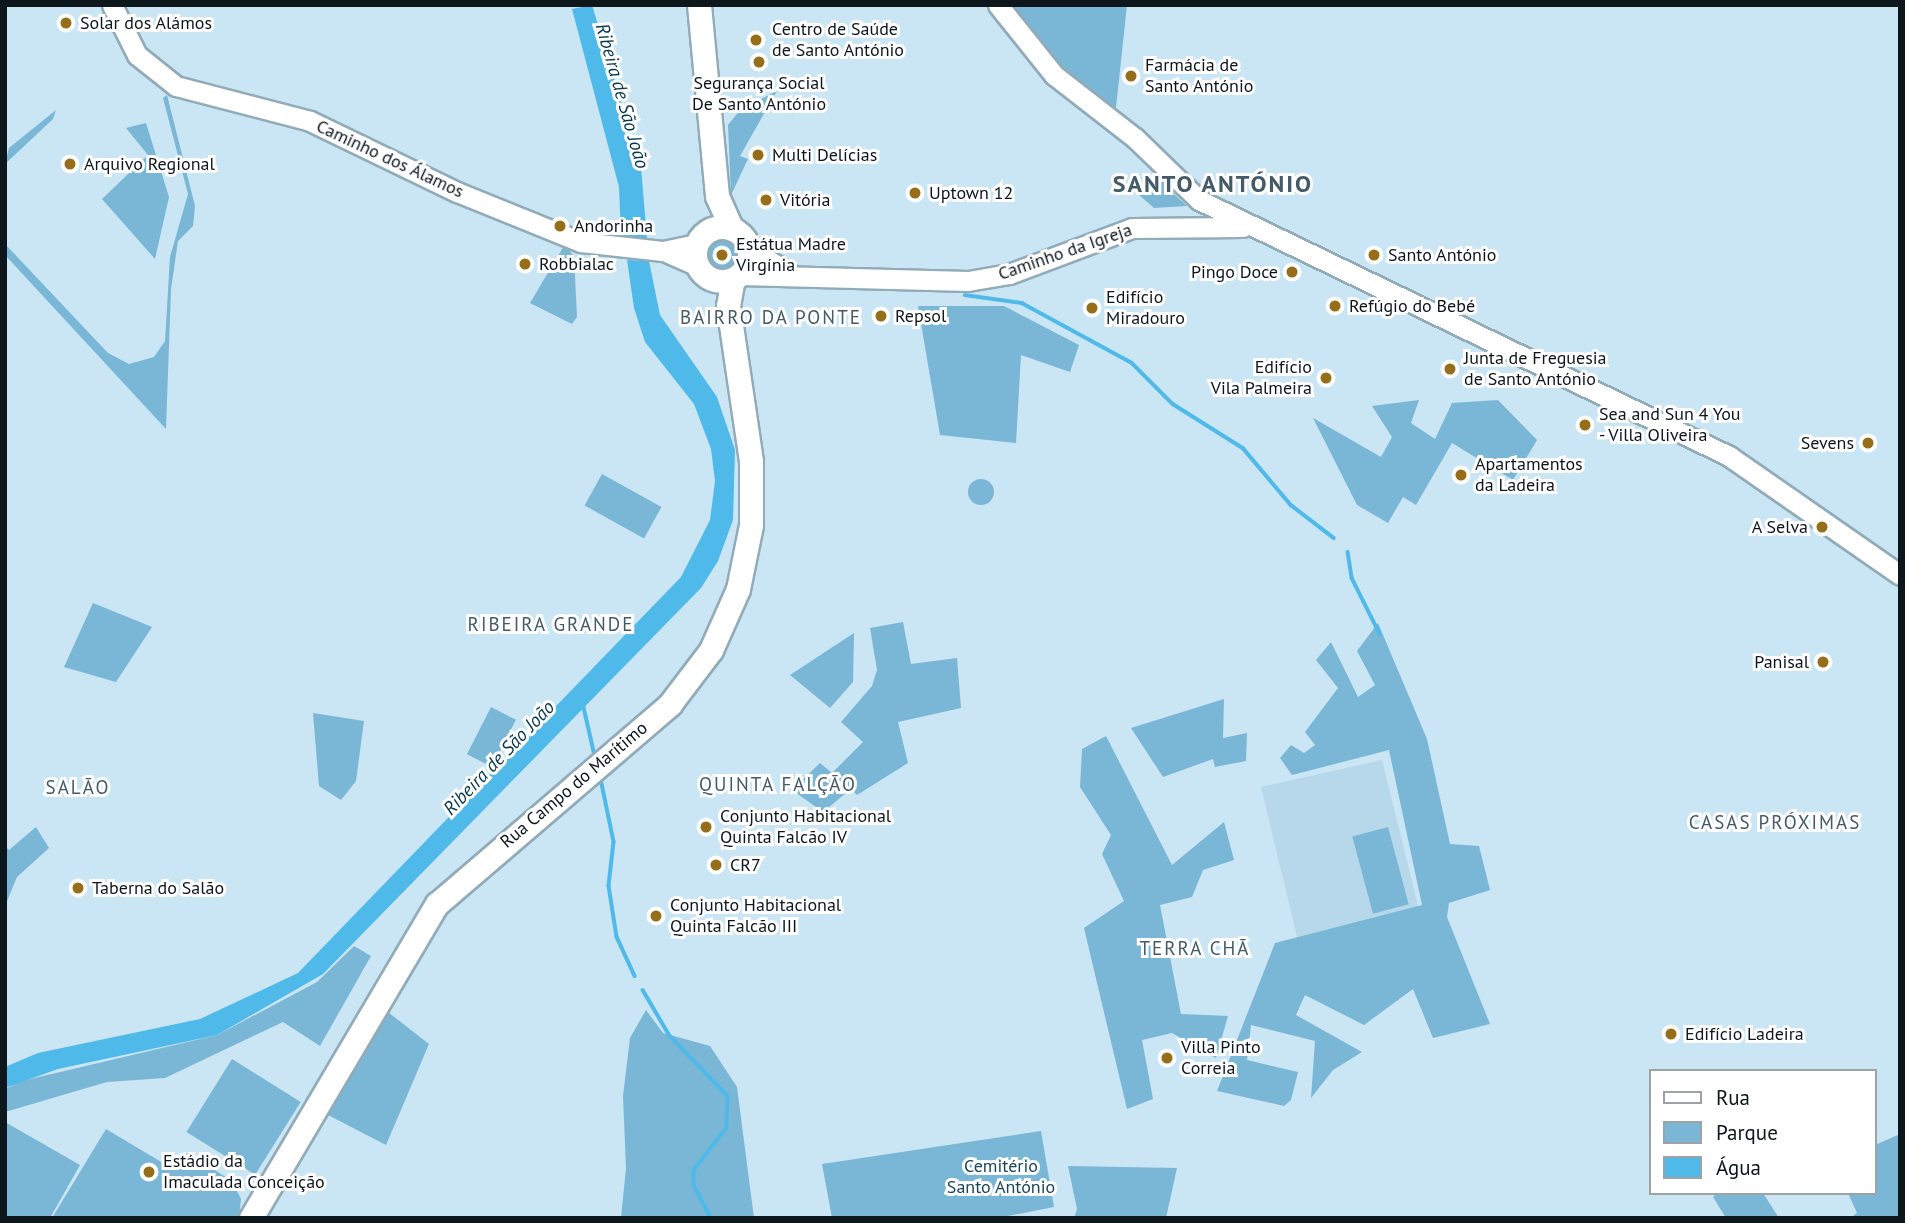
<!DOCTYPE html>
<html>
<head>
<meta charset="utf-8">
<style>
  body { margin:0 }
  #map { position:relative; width:1905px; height:1223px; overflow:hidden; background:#cae5f4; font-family:"PT Sans",sans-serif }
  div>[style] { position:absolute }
  .built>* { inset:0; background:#b6d8ea }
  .green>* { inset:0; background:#7ab7d6; transform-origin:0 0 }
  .round { border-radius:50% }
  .water>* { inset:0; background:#4fbae9 }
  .stream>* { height:3.5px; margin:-1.75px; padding:0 1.75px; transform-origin:1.75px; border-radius:1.75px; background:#4fbae9 }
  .roads { filter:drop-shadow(2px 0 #91abb8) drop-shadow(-2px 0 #91abb8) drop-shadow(0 2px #91abb8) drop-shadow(0 -2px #91abb8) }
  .minor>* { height:19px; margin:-9.5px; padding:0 9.5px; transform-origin:9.5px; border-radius:9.5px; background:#fff }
  .major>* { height:23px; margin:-11.5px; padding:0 11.5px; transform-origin:11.5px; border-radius:11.5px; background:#fff }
  .major>.ring { margin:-11.5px; padding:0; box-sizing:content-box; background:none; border:23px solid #fff; border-radius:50% }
  .dots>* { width:19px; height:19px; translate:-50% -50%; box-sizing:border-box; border:4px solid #fff; border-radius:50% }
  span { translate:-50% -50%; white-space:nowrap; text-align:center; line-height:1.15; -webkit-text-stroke:6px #fff; paint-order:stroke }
  .poi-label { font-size:18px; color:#0c161b }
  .left { translate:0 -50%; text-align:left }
  .right { translate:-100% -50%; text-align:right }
  .street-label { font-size:18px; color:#0c161b }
  .park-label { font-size:18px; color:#19465a }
  .water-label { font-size:19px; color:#07384b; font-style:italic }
  .neighbourhood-label { font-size:19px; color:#445b67; letter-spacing:2px }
  .district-label { font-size:24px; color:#445b67; font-weight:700; letter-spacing:2px }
  .frame { position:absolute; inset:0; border:7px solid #0c161b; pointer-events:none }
  .legend { position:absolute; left:1649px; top:1069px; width:228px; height:126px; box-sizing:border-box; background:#fff; border:2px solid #9ea2a4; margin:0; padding:9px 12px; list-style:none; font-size:21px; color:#0c161b }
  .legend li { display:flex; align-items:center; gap:14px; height:35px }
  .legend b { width:35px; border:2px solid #9ea2a4 }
</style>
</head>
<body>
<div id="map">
  <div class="built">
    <i style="clip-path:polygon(1382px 760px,1426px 938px,1299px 945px,1261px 787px)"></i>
  </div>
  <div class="green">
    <i style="clip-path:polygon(1004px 5px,1127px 5px,1115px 117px,1079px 91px)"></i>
    <i style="clip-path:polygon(777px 91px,740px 156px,748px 159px,731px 195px,728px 125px,741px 109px)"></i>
    <i style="clip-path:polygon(167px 95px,195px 206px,193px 226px,178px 241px,171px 289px,166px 429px,5px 255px,5px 244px,108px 353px,129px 364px,154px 357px,165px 341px,170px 257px,188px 194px,163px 98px)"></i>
    <i style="clip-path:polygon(56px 110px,53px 119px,5px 164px,9px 148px)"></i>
    <i style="clip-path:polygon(146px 123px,169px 197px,155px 259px,102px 199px,148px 155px,126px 128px)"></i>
    <i style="clip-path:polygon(1157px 174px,1175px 195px,1187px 206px,1154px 208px,1138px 194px)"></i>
    <i class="round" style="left:704px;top:237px;width:36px;height:36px"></i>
    <i style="clip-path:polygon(565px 244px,574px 257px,577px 317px,572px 324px,530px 303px)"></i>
    <i style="clip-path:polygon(918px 306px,1004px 306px,1079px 345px,1070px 372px,1021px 355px,1016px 443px,940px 435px)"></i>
    <i style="clip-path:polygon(1419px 400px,1411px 423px,1435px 439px,1452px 403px,1498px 400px,1537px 440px,1513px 480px,1452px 443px,1416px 505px,1403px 497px,1388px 523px,1357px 505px,1313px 418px,1381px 457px,1392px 437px,1372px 406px)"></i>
    <i style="left:602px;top:474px;width:68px;height:36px;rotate:29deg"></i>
    <i class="round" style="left:968px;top:479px;width:26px;height:26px"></i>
    <i style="clip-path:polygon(93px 603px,152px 627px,116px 682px,64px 667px)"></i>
    <i style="clip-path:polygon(903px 622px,911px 664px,957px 658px,961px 708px,898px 722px,908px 763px,857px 795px,851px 789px,823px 812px,792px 790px,820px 763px,832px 773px,863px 742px,841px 722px,872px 686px,877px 670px,870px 628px)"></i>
    <i style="clip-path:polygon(1378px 623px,1427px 739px,1450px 844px,1479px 846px,1490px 890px,1449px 903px,1447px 917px,1490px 1024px,1433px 1038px,1413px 989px,1364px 1025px,1305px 995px,1296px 1015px,1362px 1052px,1333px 1070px,1311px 1098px,1315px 1041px,1251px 1025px,1247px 1060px,1298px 1072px,1291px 1100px,1284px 1106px,1217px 1091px,1275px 943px,1422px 905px,1389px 750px,1292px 775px,1280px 758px,1291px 745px,1304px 753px,1315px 745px,1305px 732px,1338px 688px,1316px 660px,1331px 642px,1358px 697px,1375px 685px,1357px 651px)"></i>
    <i style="clip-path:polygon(854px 633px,853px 682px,830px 708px,790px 675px)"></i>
    <i style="clip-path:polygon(1224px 699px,1223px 738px,1247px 733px,1246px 761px,1215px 767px,1213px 759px,1163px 777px,1131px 728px)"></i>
    <i style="left:491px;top:707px;width:28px;height:53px;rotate:27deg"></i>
    <i style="clip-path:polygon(313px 713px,364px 721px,356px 781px,341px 800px,319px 786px)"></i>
    <i style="clip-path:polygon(1106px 736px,1172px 865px,1224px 822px,1234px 860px,1203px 870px,1192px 897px,1160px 905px,1181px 1014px,1228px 1016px,1216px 1058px,1172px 1033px,1142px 1040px,1153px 1099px,1127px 1109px,1084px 928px,1124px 901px,1102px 854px,1111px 835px,1080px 787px,1082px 749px)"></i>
    <i style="clip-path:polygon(36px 827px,49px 848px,17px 877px,5px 906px,5px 846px,9px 850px)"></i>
    <i style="left:1388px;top:827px;width:80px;height:37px;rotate:75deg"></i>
    <i style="clip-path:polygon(354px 946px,371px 956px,320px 1046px,283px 1022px,165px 1078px,107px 1082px,5px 1112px,5px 1089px,22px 1081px,217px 1035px,317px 982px)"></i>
    <i style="clip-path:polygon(384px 1009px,429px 1044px,386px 1145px,326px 1114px)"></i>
    <i style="clip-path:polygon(646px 1010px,663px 1033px,710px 1046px,737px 1087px,754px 1218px,621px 1218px,626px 1168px,623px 1096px,630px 1038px)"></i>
    <i style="left:232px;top:1059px;width:81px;height:86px;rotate:32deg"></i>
    <i style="clip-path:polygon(5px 1122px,80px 1165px,50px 1218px,5px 1218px)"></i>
    <i style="clip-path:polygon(106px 1129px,163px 1163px,188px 1153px,232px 1181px,241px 1199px,239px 1218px,52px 1218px)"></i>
    <i style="clip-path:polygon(1041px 1131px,1054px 1207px,998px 1218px,832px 1218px,822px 1164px)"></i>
    <i style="clip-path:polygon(1900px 1134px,1900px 1218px,1850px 1218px,1857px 1213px,1848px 1193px,1875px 1193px,1875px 1145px)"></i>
    <i style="clip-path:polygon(1068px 1166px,1177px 1168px,1166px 1218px,1074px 1218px,1077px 1209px)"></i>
    <i style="clip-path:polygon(1717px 1193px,1763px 1193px,1779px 1218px,1726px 1218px,1713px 1197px)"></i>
  </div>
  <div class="water">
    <i style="clip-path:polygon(592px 5px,641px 167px,647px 239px,621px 236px,619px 187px,572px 9px)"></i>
    <i style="clip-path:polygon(627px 260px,649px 261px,660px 315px,717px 397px,735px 450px,733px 520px,718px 561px,701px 588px,323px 974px,217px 1035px,58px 1069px,5px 1088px,5px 1067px,38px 1053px,200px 1019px,298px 973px,681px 577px,710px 520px,715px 481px,711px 449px,694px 404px,645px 342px,634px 308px)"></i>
  </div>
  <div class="stream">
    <i style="left:965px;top:295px;width:58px;rotate:8deg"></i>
    <i style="left:1022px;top:303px;width:125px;rotate:28.6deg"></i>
    <i style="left:1132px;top:363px;width:58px;rotate:45deg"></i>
    <i style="left:1173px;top:404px;width:83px;rotate:32.2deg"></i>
    <i style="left:1243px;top:448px;width:75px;rotate:49.9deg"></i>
    <i style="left:1291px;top:505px;width:54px;rotate:37.5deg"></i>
    <i style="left:1348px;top:552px;width:26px;rotate:81deg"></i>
    <i style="left:1352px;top:578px;width:63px;rotate:63.4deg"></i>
    <i style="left:583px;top:703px;width:54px;rotate:77.2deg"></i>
    <i style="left:601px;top:779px;width:64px;rotate:78.3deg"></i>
    <i style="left:614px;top:842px;width:44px;rotate:96.5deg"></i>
    <i style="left:609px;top:886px;width:52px;rotate:81.1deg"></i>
    <i style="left:617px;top:937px;width:43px;rotate:65.2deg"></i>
    <i style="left:643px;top:990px;width:53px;rotate:59.6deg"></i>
    <i style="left:670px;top:1036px;width:83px;rotate:46deg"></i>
    <i style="left:728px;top:1096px;width:32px;rotate:92deg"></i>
    <i style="left:727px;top:1128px;width:53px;rotate:128.2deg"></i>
    <i style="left:694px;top:1170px;width:15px;rotate:90deg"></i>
    <i style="left:694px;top:1185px;width:37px;rotate:63deg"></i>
  </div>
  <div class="roads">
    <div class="minor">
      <i style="left:112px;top:5px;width:56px;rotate:63.4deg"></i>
      <i style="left:137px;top:55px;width:50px;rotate:38.5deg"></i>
      <i style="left:176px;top:86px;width:138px;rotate:14.6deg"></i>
      <i style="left:310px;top:121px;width:163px;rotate:25.8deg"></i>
      <i style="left:457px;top:192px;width:134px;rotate:22deg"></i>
      <i style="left:581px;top:242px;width:82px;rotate:6.3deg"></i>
      <i style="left:663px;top:251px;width:35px;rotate:-12deg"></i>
      <i style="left:998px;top:5px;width:90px;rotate:51.3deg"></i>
      <i style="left:1054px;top:75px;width:103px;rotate:37.9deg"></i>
      <i style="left:1135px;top:138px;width:89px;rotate:44.1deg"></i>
      <i style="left:1199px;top:200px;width:589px;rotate:25.78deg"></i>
      <i style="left:1729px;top:456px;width:208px;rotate:34.8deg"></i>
      <i style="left:748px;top:247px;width:50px;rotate:32.7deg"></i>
      <i style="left:664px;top:251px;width:36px;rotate:24deg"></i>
      <i style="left:740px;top:275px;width:228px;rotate:1.5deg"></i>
      <i style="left:968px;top:281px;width:42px;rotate:-9.7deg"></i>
      <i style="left:1009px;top:274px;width:131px;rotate:-20.5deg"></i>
      <i style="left:1132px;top:228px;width:111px;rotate:-0.5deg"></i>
    </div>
    <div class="major">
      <i style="left:699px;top:5px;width:192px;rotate:84.6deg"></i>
      <i style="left:717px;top:196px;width:36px;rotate:66deg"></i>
      <i class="ring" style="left:695px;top:227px;width:31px;height:31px"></i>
      <i style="left:251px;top:1218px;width:365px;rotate:-59.4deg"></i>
      <i style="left:437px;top:904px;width:307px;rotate:-40.6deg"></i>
      <i style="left:670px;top:704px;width:68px;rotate:-52.8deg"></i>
      <i style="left:711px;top:650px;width:67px;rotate:-66.1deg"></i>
      <i style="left:738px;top:589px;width:65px;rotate:-78.5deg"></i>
      <i style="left:751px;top:525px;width:64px;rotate:-90deg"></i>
      <i style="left:751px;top:461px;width:157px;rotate:-98.4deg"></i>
      <i style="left:728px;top:306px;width:27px;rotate:-80deg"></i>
    </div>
  </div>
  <div class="dots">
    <i style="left:66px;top:23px;background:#966e19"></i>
    <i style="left:756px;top:40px;background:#966e19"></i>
    <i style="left:759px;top:62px;background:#966e19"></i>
    <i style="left:1131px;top:76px;background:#966e19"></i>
    <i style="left:758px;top:155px;background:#966e19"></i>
    <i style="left:70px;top:164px;background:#966e19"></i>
    <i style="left:915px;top:193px;background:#966e19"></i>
    <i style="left:766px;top:200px;background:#966e19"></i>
    <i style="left:560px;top:226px;background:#966e19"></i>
    <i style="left:722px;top:255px;background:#966e19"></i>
    <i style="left:1374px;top:255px;background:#966e19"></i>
    <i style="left:525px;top:264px;background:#966e19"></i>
    <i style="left:1292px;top:272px;background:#966e19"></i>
    <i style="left:1335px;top:306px;background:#966e19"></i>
    <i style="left:1092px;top:308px;background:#966e19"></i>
    <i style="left:881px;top:316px;background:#966e19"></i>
    <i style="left:1450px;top:369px;background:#966e19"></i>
    <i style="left:1326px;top:378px;background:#966e19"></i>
    <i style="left:1585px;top:425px;background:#966e19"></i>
    <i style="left:1868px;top:443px;background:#966e19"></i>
    <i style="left:1461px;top:475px;background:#966e19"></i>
    <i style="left:1822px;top:527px;background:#966e19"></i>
    <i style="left:1823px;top:662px;background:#966e19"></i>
    <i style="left:706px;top:827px;background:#966e19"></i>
    <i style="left:716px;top:865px;background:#966e19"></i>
    <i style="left:78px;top:888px;background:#966e19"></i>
    <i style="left:656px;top:916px;background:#966e19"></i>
    <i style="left:1671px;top:1034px;background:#966e19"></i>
    <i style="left:1167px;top:1058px;background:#966e19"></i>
    <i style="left:149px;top:1172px;background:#966e19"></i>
  </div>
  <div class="poi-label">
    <span class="left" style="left:80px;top:23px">Solar dos Alámos</span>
    <span class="left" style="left:772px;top:40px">Centro de Saúde<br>de Santo António</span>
    <span class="left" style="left:1145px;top:76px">Farmácia de<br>Santo António</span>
    <span style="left:759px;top:94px">Segurança Social<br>De Santo António</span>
    <span class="left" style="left:772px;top:155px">Multi Delícias</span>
    <span class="left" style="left:84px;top:164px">Arquivo Regional</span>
    <span class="left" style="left:929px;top:193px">Uptown 12</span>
    <span class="left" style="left:780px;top:200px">Vitória</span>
    <span class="left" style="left:574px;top:226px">Andorinha</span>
    <span class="left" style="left:736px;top:255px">Estátua Madre<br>Virgínia</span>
    <span class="left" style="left:1388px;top:255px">Santo António</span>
    <span class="left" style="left:539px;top:264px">Robbialac</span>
    <span class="right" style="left:1278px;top:272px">Pingo Doce</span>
    <span class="left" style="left:1106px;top:308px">Edifício<br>Miradouro</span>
    <span class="left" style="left:1349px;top:306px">Refúgio do Bebé</span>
    <span class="left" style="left:895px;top:316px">Repsol</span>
    <span class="left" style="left:1464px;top:369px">Junta de Freguesia<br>de Santo António</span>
    <span class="right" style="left:1312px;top:378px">Edifício<br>Vila Palmeira</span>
    <span class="left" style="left:1599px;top:425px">Sea and Sun 4 You<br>- Villa Oliveira</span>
    <span class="right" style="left:1854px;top:443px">Sevens</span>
    <span class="left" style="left:1475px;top:475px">Apartamentos<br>da Ladeira</span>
    <span class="right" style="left:1808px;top:527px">A Selva</span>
    <span class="right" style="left:1809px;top:662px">Panisal</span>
    <span class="left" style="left:720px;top:827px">Conjunto Habitacional<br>Quinta Falcão IV</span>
    <span class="left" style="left:730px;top:865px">CR7</span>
    <span class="left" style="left:92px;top:888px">Taberna do Salão</span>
    <span class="left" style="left:670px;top:916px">Conjunto Habitacional<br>Quinta Falcão III</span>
    <span class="left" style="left:1685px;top:1034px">Edifício Ladeira</span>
    <span class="left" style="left:1181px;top:1058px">Villa Pinto<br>Correia</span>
    <span class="left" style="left:163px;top:1172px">Estádio da<br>Imaculada Conceição</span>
  </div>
  <div class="street-label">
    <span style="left:390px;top:159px;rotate:25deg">Caminho dos Álamos</span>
    <span style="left:1065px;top:252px;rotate:-19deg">Caminho da Igreja</span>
    <span style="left:574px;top:785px;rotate:-40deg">Rua Campo do Marítimo</span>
  </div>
  <div class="park-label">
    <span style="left:1001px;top:1177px">Cemitério<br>Santo António</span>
  </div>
  <div class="water-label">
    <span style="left:622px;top:96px;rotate:74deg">Ribeira de São João</span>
    <span style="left:499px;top:758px;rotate:-46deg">Ribeira de São João</span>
  </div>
  <div class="neighbourhood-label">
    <span style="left:771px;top:318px">BAIRRO DA PONTE</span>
    <span style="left:551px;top:625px">RIBEIRA GRANDE</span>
    <span style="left:778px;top:785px">QUINTA FALÇÃO</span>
    <span style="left:78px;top:788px">SALÃO</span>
    <span style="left:1775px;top:823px">CASAS PRÓXIMAS</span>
    <span style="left:1195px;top:949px">TERRA CHÃ</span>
  </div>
  <div class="district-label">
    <span style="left:1213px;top:184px">SANTO ANTÓNIO</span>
  </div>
  <div class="frame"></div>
  <ul class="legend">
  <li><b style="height:9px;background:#fff"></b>Rua</li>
  <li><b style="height:19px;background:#7ab7d6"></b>Parque</li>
  <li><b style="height:19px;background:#4fbae9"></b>Água</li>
  </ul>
</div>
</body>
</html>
